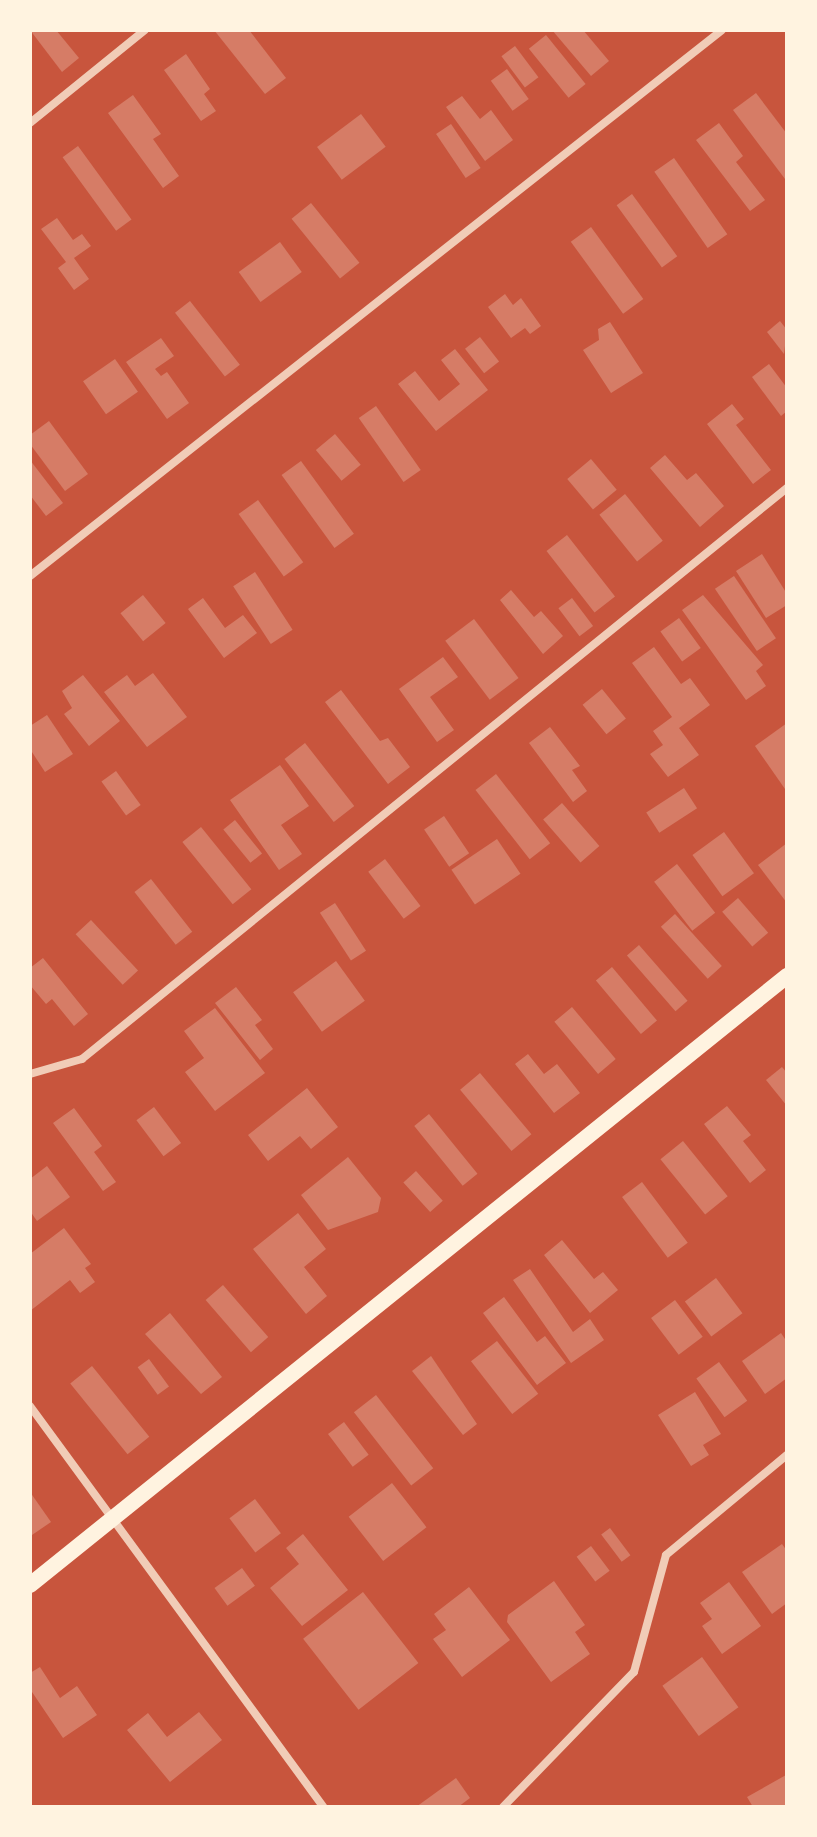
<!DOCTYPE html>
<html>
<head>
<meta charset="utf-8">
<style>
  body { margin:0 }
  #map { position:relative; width:817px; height:1837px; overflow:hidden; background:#c8553d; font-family:"Work Sans",sans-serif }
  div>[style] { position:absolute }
  .building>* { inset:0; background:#d67c66; transform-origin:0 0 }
  .minor>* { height:8px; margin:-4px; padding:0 4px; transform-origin:4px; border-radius:4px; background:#f1ccb7 }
  .secondary>* { height:16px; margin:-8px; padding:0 8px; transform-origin:8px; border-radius:8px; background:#fff3e0 }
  span { translate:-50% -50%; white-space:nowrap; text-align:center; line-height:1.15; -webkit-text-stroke:7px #fff3e0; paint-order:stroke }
  .frame { position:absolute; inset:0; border:32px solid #fff3e0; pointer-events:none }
</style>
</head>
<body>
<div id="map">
  <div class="building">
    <i style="clip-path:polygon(30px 30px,56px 30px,79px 58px,62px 72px)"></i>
    <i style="clip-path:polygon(214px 30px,249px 30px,286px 78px,265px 94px)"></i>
    <i style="clip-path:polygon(552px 30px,583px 30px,609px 61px,591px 76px)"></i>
    <i style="left:546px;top:35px;width:63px;height:22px;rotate:51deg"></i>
    <i style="left:515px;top:46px;width:39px;height:17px;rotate:53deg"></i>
    <i style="clip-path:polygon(186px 54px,210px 89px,204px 94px,216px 111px,201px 121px,164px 70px)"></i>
    <i style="left:507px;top:69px;width:37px;height:20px;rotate:54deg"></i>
    <i style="clip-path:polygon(756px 93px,787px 134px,785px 179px,733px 110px)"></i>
    <i style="clip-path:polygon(133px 95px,161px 134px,153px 139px,179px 176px,163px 188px,108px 113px)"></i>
    <i style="clip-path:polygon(462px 96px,480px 119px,491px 110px,513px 140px,485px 161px,446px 107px)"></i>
    <i style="left:361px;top:114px;width:41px;height:55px;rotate:53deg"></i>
    <i style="clip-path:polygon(719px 123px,743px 156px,736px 162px,765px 200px,750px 211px,696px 140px)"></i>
    <i style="left:451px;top:124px;width:53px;height:18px;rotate:56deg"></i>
    <i style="left:78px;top:146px;width:91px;height:19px;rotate:54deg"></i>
    <i style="left:674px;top:158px;width:93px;height:24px;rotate:55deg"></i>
    <i style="left:632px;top:194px;width:77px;height:19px;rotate:54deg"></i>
    <i style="left:311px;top:203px;width:77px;height:25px;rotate:51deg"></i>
    <i style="clip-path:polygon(57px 218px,73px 240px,82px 234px,91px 246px,74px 258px,89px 279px,74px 290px,58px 268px,66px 262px,41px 229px)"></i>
    <i style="left:591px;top:227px;width:89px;height:25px;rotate:54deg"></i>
    <i style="left:280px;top:242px;width:37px;height:51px;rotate:54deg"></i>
    <i style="clip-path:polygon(505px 294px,513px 305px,521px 298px,541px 326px,530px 334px,525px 328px,511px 338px,488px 307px)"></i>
    <i style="left:190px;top:301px;width:81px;height:19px;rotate:52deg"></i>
    <i style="clip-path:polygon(780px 321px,787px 330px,784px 354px,767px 332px)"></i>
    <i style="clip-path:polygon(610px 322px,643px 373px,611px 393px,583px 350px,599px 340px,598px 329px)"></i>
    <i style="left:480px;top:337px;width:31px;height:19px;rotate:52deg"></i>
    <i style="clip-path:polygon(161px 338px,174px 356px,155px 369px,161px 376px,167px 372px,189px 403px,167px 419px,126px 362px)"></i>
    <i style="clip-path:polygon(455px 349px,488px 390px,436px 431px,398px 384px,415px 371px,439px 401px,460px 384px,441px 360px)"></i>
    <i style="left:115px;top:359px;width:40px;height:39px;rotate:55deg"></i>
    <i style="clip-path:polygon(769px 364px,787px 388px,787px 411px,781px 416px,752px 377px)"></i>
    <i style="clip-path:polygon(732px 404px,744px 419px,736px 425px,771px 470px,753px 484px,707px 424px)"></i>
    <i style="left:376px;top:406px;width:78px;height:21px;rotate:55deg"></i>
    <i style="clip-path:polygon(49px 421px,88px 474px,65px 491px,30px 444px,30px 435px)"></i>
    <i style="left:335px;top:434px;width:40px;height:25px;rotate:50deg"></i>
    <i style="clip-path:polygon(665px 455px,687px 480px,696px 473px,724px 506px,700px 527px,650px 468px)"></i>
    <i style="left:591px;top:459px;width:40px;height:31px;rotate:50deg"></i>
    <i style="clip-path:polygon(30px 460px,63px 503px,46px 516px,30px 495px)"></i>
    <i style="left:301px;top:461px;width:90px;height:24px;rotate:54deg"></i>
    <i style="left:625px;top:494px;width:60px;height:33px;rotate:51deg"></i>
    <i style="left:258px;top:500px;width:77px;height:24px;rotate:54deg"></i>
    <i style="left:567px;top:535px;width:78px;height:26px;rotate:52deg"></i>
    <i style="clip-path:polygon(762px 554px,787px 594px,787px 605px,766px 618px,736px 571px)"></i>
    <i style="left:255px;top:572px;width:69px;height:26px;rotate:57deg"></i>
    <i style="left:734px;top:576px;width:75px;height:23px;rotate:56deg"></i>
    <i style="clip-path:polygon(511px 590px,534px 617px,541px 611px,563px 636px,543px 654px,500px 600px)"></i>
    <i style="left:143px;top:595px;width:36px;height:29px;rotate:51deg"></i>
    <i style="clip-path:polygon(703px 595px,763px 665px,756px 671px,766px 686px,746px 700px,682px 610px)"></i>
    <i style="clip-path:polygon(203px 598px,225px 628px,243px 615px,257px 633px,224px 658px,188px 609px)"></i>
    <i style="left:572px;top:598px;width:35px;height:17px;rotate:53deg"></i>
    <i style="left:679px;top:618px;width:37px;height:23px;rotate:54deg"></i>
    <i style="left:474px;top:619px;width:74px;height:36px;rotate:53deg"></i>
    <i style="clip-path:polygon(654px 647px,681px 684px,690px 678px,710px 705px,679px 728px,699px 755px,668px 777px,650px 754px,663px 745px,653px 731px,672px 717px,632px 663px)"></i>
    <i style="clip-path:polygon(443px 657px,458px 677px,430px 697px,454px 730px,437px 742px,399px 689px)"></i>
    <i style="clip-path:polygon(153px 673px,187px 717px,147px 747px,104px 692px,127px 675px,135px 686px)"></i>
    <i style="clip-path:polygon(83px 675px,120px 721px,89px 746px,64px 714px,72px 708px,62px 691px)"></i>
    <i style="left:602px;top:689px;width:38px;height:25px;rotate:51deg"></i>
    <i style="clip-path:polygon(341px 690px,380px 741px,388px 738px,410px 767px,388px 784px,325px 702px)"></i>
    <i style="clip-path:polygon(47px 715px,73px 754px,45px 772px,30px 749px,30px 726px)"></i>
    <i style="clip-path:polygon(787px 723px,787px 787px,785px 789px,755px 746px)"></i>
    <i style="clip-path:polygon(550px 727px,580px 766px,572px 770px,587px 791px,573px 802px,529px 743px)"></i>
    <i style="left:305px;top:743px;width:80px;height:26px;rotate:52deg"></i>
    <i style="clip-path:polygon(280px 765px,309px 806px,281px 825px,302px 854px,279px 870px,230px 800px)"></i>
    <i style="left:116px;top:771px;width:42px;height:18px;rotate:54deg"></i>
    <i style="left:496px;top:774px;width:88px;height:26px;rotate:52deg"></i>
    <i style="left:684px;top:788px;width:24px;height:45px;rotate:57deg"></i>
    <i style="left:562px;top:803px;width:57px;height:25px;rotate:49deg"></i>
    <i style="left:444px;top:816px;width:45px;height:24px;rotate:56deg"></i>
    <i style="left:235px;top:820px;width:43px;height:15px;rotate:51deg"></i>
    <i style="left:201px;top:827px;width:80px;height:24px;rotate:51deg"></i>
    <i style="left:724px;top:832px;width:51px;height:39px;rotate:54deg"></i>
    <i style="left:497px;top:839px;width:42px;height:55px;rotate:56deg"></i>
    <i style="clip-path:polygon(787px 843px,787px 903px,758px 865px)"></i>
    <i style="left:385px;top:859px;width:59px;height:21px;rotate:53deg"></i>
    <i style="left:677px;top:864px;width:62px;height:29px;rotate:52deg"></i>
    <i style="left:151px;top:879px;width:67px;height:21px;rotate:52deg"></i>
    <i style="left:738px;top:898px;width:46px;height:21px;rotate:49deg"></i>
    <i style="left:335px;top:903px;width:57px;height:18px;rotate:57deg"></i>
    <i style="left:675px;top:914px;width:70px;height:19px;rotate:48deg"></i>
    <i style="left:91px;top:920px;width:69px;height:21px;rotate:47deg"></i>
    <i style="left:639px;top:945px;width:74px;height:16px;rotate:49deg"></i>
    <i style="clip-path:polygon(43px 958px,88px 1014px,74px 1026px,52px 999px,46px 1004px,30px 985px,30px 968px)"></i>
    <i style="left:336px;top:961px;width:49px;height:53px;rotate:54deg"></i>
    <i style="left:612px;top:967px;width:70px;height:21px;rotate:50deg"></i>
    <i style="clip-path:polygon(236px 987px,262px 1020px,255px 1025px,273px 1049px,260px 1060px,215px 1003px)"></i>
    <i style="left:572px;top:1007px;width:68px;height:23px;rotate:50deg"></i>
    <i style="clip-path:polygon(215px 1008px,265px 1073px,215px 1111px,185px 1072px,204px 1058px,184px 1031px)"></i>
    <i style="clip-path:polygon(528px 1054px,544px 1074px,557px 1064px,580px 1093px,554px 1113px,515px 1064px)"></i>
    <i style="clip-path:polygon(782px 1067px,787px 1073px,787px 1106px,766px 1080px)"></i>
    <i style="left:480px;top:1073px;width:80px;height:26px;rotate:50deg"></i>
    <i style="clip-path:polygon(307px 1088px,338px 1127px,311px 1149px,300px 1136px,268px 1161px,248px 1135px)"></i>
    <i style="clip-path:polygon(727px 1106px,751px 1135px,743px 1141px,766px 1170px,750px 1183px,704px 1124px)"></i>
    <i style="left:154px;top:1107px;width:45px;height:22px;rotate:53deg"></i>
    <i style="clip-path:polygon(74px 1108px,102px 1146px,94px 1152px,116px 1182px,103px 1191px,53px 1123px)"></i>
    <i style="left:429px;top:1114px;width:77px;height:19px;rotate:51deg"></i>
    <i style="left:683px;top:1141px;width:71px;height:29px;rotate:51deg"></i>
    <i style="clip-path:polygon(348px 1157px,381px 1198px,378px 1212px,328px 1230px,301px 1195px)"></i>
    <i style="clip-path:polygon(47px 1166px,70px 1197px,37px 1221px,30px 1211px,30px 1179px)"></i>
    <i style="left:416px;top:1171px;width:40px;height:17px;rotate:48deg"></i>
    <i style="left:642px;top:1182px;width:76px;height:25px;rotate:53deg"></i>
    <i style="clip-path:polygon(298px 1213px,326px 1249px,304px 1267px,327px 1296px,306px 1314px,253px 1249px)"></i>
    <i style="clip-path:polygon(64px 1228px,91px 1264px,85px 1268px,95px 1282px,80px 1293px,70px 1280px,30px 1311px,30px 1254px)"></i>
    <i style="clip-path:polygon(562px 1240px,594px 1279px,603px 1272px,618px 1290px,590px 1313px,544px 1255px)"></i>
    <i style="clip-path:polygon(530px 1269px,573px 1332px,590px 1319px,604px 1340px,571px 1363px,513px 1280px)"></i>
    <i style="left:716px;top:1278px;width:44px;height:39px;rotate:53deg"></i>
    <i style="left:223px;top:1285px;width:69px;height:23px;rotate:49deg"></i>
    <i style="clip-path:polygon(504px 1297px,537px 1342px,545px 1336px,566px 1363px,537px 1385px,483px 1313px)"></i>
    <i style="left:675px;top:1300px;width:46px;height:30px;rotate:53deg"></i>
    <i style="clip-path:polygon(170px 1313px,222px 1377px,201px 1394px,145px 1334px)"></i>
    <i style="clip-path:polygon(781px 1333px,787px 1342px,787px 1378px,765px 1394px,742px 1361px)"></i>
    <i style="left:497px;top:1341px;width:67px;height:33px;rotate:52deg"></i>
    <i style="clip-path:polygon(431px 1356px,477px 1424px,463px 1435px,412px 1371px)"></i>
    <i style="left:149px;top:1359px;width:34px;height:14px;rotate:54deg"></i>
    <i style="left:719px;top:1362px;width:48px;height:28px;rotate:54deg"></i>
    <i style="left:92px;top:1366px;width:91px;height:28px;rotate:51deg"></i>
    <i style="clip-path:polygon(695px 1392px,721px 1434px,703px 1445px,709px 1455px,691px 1466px,658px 1415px)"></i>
    <i style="left:376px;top:1395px;width:93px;height:28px;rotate:52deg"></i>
    <i style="left:344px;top:1422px;width:41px;height:20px;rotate:53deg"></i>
    <i style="left:392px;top:1483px;width:56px;height:55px;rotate:52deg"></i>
    <i style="clip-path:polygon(30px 1492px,51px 1522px,32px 1535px,30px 1533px)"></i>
    <i style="left:255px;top:1499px;width:43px;height:32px;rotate:53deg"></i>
    <i style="left:610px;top:1528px;width:34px;height:11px;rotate:53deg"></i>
    <i style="clip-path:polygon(303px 1534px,348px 1590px,302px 1626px,270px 1588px,299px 1564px,286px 1548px)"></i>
    <i style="clip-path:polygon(782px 1544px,787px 1551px,787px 1603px,772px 1614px,742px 1572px)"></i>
    <i style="left:591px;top:1546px;width:31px;height:18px;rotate:53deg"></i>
    <i style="left:242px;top:1568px;width:22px;height:34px;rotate:54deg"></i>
    <i style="clip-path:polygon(554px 1581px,585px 1625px,575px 1632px,590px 1654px,551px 1682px,507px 1622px,508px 1615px)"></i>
    <i style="clip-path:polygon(729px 1582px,761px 1626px,722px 1654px,702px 1626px,712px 1619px,700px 1603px)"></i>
    <i style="clip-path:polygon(469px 1587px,510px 1640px,462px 1677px,433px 1639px,446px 1630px,434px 1614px)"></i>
    <i style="left:363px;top:1592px;width:90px;height:76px;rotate:52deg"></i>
    <i style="left:702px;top:1657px;width:62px;height:49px;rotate:54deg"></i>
    <i style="clip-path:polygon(40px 1667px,60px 1698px,77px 1686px,97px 1715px,63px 1738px,30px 1689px,30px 1673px)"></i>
    <i style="clip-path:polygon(199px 1712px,222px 1740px,170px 1782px,127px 1730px,148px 1713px,167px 1737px)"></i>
    <i style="clip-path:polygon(786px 1775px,787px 1807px,753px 1807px,747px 1797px)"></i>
    <i style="clip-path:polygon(456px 1778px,470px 1798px,458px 1807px,416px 1807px)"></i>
  </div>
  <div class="minor">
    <i style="left:30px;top:123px;width:148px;rotate:-39deg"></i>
    <i style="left:30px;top:576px;width:881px;rotate:-38.27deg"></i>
    <i style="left:30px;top:1074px;width:54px;rotate:-16.1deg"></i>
    <i style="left:82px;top:1059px;width:907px;rotate:-39.01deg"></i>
    <i style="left:30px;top:1406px;width:497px;rotate:53.8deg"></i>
    <i style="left:503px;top:1807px;width:188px;rotate:-45.9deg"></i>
    <i style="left:634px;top:1672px;width:121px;rotate:-74.7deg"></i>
    <i style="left:666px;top:1555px;width:157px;rotate:-39.6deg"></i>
  </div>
  <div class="secondary">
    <i style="left:30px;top:1585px;width:972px;rotate:-38.82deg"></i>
  </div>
  <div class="frame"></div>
</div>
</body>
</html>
